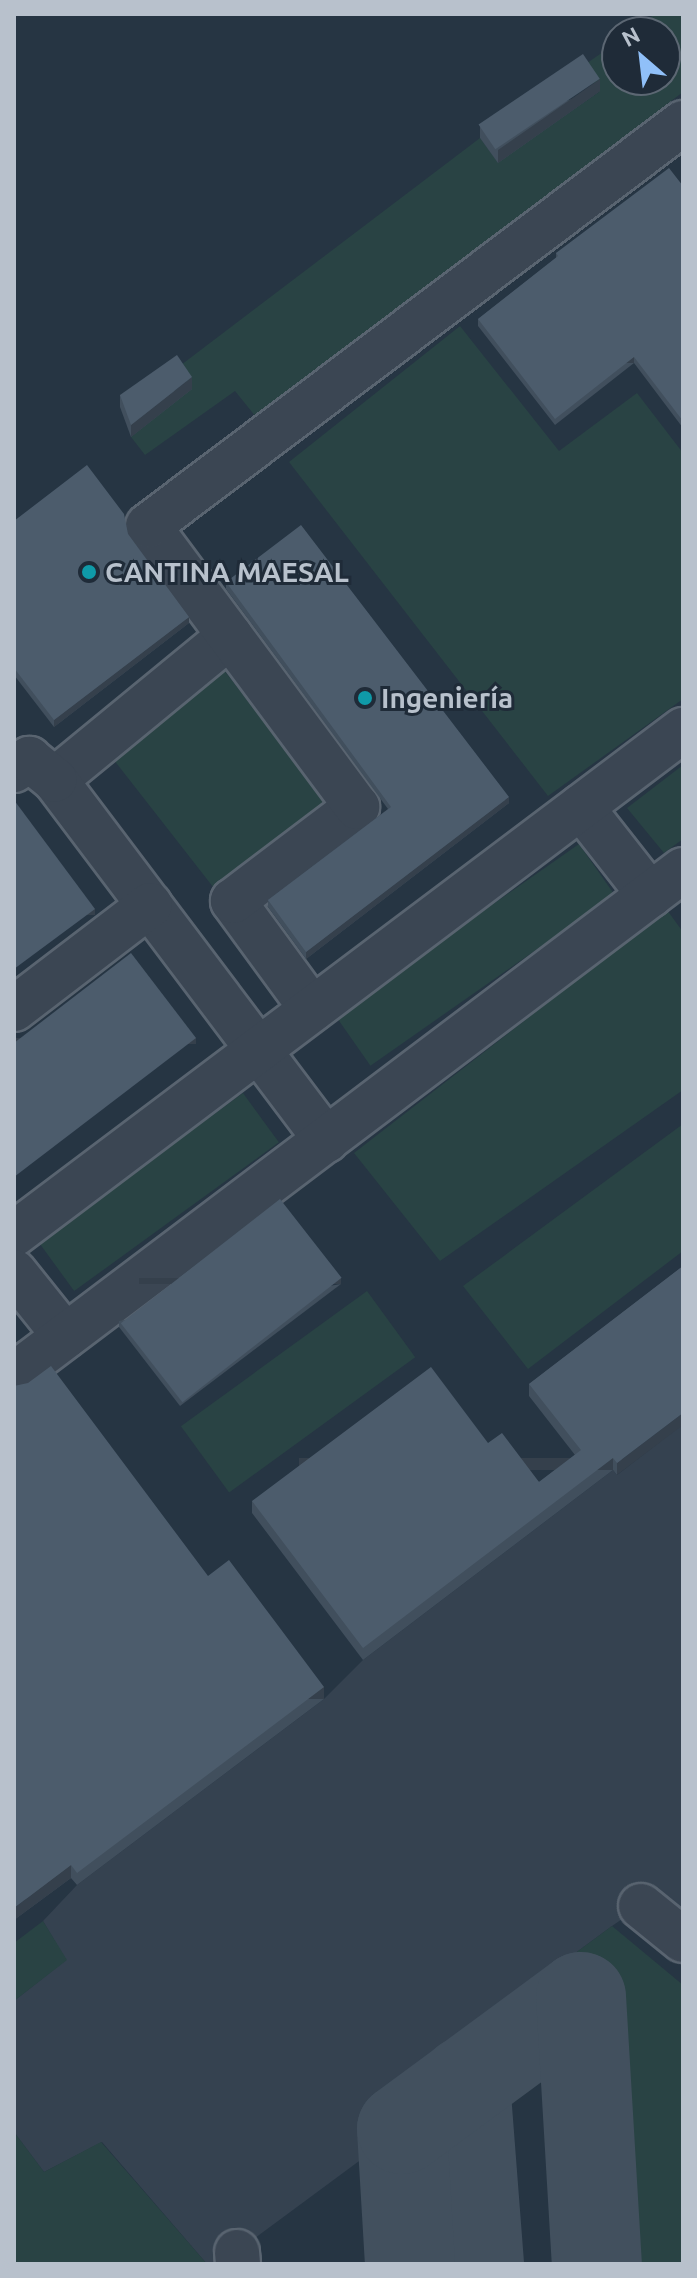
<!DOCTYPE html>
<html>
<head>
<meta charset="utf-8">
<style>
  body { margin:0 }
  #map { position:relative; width:697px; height:2278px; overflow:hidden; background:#263543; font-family:Ubuntu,sans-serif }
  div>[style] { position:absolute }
  .airport>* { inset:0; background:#354250 }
  .green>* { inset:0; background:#294344; transform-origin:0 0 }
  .taxiway>* { height:90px; margin:-45px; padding:0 45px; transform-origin:45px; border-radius:45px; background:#42505e }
  .roads { filter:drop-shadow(2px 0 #596470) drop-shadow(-2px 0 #596470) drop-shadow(0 2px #596470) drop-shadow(0 -2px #596470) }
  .minor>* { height:44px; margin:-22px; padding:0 22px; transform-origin:22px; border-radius:22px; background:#3b4653 }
  .wall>* { inset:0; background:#414f5d }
  .shaded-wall>* { inset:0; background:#35404c; transform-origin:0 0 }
  .building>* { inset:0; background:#4c5c6c; transform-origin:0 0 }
  .dots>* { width:22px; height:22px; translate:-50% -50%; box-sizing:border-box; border:4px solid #1f2b38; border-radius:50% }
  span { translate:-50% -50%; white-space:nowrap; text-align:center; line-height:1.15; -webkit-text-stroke:6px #1f2b38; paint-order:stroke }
  .poi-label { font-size:28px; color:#b8c1cc; font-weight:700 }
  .left { translate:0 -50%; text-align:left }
  .frame { position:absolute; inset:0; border:16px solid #b8c1cc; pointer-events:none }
  .north { position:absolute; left:601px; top:16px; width:80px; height:80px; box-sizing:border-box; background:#1f2b38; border:2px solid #5c6773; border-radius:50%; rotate:332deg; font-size:22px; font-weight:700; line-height:32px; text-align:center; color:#b8c1cc }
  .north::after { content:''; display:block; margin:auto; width:28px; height:36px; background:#90c0f9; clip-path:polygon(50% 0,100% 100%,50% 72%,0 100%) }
</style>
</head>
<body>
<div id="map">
  <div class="airport">
    <i style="clip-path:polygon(683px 1424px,683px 1940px,641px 1906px,612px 1926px,570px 1957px,581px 1997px,220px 2264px,207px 2264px,102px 2142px,44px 2172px,14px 2132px,14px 2001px,66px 1960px,43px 1921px,77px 1885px,324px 1699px,363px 1660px,613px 1470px,617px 1475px)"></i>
  </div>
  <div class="green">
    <i style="clip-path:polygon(655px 14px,683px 14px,683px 92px,256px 417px,235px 391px,145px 455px,131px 437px,191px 389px,177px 368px,480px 138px,498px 162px,599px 92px,583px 66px,617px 42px,617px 80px,665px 80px,665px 32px,630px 32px)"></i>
    <i style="clip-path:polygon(460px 326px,559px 451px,637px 393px,683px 453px,683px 699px,548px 796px,289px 462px)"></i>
    <i style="left:223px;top:669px;width:172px;height:142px;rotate:52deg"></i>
    <i style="clip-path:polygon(683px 765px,683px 839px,664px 853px,627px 808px)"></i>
    <i style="left:579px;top:844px;width:62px;height:298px;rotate:55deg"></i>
    <i style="clip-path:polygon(667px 910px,683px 932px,683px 1090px,440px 1261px,354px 1153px)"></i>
    <i style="left:243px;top:1093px;width:61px;height:253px;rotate:54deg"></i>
    <i style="clip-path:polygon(683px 1124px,683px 1251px,528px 1369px,463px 1286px)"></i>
    <i style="left:367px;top:1291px;width:82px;height:230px;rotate:54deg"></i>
    <i style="clip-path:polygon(43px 1921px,67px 1960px,14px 2001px,14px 1943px)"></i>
    <i style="clip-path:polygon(612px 1926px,683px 1985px,683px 2264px,595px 2264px,581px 1997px,570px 1957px)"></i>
    <i style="clip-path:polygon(14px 2132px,44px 2172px,101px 2142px,207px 2264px,14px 2264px)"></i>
  </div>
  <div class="taxiway">
    <i style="left:465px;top:2082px;width:183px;rotate:85.6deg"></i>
    <i style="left:410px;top:2264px;width:135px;rotate:-93.4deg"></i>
    <i style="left:402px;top:2129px;width:222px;rotate:-36.4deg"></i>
    <i style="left:581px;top:1997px;width:267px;rotate:86.6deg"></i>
  </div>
  <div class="roads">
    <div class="minor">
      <i style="left:230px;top:636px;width:227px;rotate:140.6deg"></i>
      <i style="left:55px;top:780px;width:451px;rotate:53deg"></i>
      <i style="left:14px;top:770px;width:19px;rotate:-36deg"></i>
      <i style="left:29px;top:759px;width:33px;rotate:39deg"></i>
      <i style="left:581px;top:807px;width:112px;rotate:51.9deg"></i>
      <i style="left:14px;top:1009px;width:171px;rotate:-37.4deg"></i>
      <i style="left:312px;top:1009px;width:134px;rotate:-126.2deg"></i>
      <i style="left:233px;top:901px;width:156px;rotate:-37.2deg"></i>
      <i style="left:357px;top:807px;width:350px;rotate:-126.6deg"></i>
      <i style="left:148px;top:526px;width:670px;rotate:-36.99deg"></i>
      <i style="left:14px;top:1234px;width:838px;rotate:-36.99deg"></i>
      <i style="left:14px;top:1272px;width:82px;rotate:51.4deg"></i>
      <i style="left:14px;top:1375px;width:838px;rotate:-37.05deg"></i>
      <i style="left:641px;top:1906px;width:54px;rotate:39deg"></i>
      <i style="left:237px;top:2252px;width:12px;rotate:85deg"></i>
    </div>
  </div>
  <div class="wall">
    <i style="clip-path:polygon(600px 91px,498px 163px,480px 138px,480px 126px)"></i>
    <i style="clip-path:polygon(683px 186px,683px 428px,634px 363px,555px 425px,478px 326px,478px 319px,556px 258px,556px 253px)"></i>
    <i style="clip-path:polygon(192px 389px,131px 437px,120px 407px,120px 395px)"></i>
    <i style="clip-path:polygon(14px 521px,128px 534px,189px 623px,54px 727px,14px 675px)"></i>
    <i style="clip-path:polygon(226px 582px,509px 803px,306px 959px,268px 907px,268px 900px,388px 809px,226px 589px)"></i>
    <i style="clip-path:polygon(683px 1266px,617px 1475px,613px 1470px,363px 1660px,252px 1513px,252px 1501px,488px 1443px,539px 1482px,575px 1455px,529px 1396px,529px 1384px)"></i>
    <i style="clip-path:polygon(341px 1284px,180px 1406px,119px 1327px,119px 1321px)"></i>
    <i style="clip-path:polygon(208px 1576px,324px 1699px,77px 1885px,71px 1878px,14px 1920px)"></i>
  </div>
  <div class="shaded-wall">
    <i style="clip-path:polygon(600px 79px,600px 91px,498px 163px,498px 150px)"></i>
    <i style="left:634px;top:357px;width:6px;height:100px;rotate:90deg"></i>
    <i style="clip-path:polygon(192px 377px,192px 389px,131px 437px,131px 425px)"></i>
    <i style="clip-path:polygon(189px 617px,189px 623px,54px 727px,54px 720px)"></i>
    <i style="clip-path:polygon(509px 797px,509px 803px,306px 959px,306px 952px)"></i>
    <i style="left:95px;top:909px;width:6px;height:101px;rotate:90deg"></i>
    <i style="left:196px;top:1038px;width:6px;height:229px;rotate:90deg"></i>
    <i style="left:341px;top:1278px;width:6px;height:202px;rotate:90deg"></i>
    <i style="clip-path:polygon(683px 1413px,683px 1425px,617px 1475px,617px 1463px)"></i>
    <i style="left:613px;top:1458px;width:12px;height:314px;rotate:90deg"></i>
    <i style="left:324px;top:1687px;width:12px;height:309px;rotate:90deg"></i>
    <i style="clip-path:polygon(71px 1865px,71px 1878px,14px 1920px,14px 1908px)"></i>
  </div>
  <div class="building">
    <i style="left:583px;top:54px;width:30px;height:126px;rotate:56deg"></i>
    <i style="clip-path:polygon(669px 168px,683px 186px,683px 421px,634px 357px,555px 419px,478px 319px,558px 256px,556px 253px)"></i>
    <i style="clip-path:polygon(177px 355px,192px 377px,131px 425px,120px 395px)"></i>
    <i style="clip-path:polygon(87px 465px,124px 514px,128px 534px,189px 617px,54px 720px,14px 668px,14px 521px)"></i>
    <i style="clip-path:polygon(301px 525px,509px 797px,306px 952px,268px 900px,391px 807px,226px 582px)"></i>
    <i style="clip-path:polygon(14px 800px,95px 909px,14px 969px)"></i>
    <i style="clip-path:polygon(131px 953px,196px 1038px,14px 1177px,14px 1043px)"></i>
    <i style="left:280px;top:1199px;width:100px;height:202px;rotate:52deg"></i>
    <i style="clip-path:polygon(683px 1266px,683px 1413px,617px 1463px,613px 1458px,363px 1648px,252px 1501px,431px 1367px,488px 1443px,502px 1433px,539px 1482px,581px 1450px,529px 1384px)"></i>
    <i style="clip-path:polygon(51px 1366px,208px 1576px,229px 1560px,324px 1687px,77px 1873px,71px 1865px,14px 1908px,14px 1386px,28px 1383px)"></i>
  </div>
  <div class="dots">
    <i style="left:89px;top:572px;background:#0f9aa8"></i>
    <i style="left:365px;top:698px;background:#0f9aa8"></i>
  </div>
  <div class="poi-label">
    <span class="left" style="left:105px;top:572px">CANTINA MAESAL</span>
    <span class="left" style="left:381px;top:698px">Ingeniería</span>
  </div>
  <div class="frame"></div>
  <div class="north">N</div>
</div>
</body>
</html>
